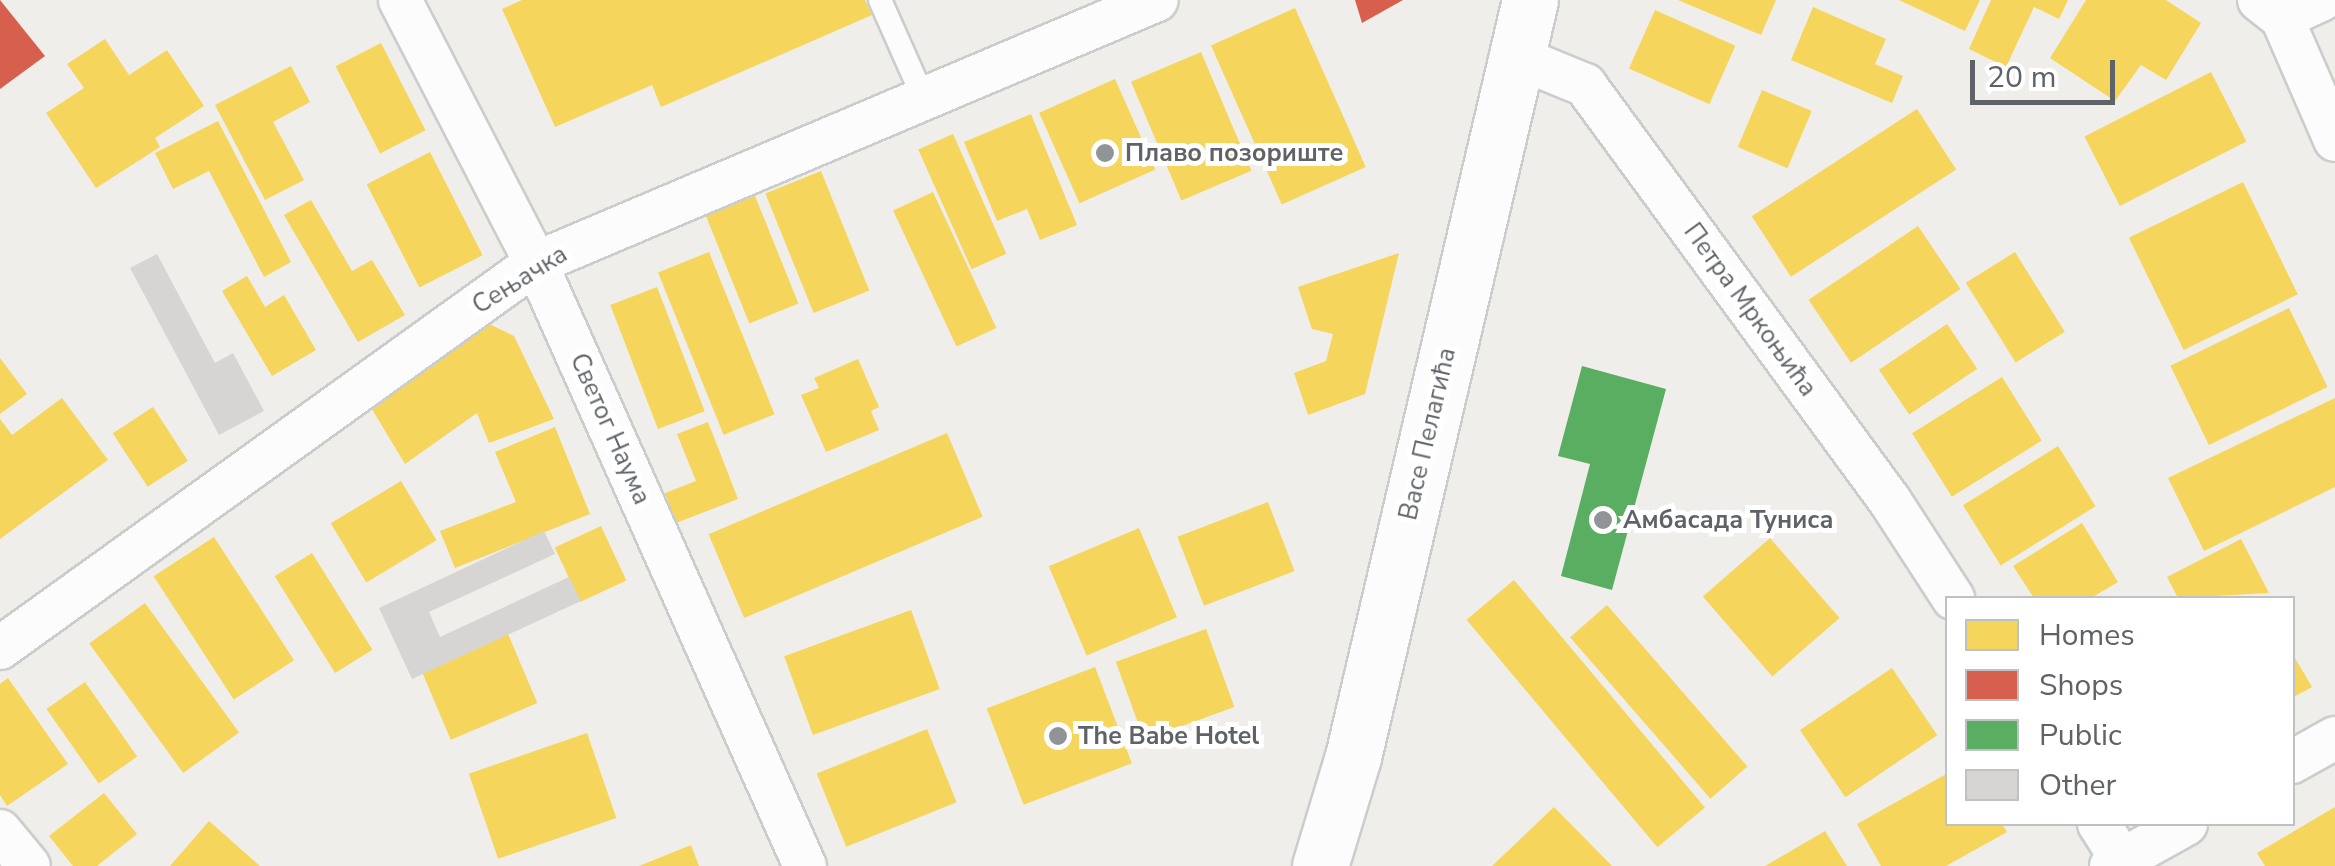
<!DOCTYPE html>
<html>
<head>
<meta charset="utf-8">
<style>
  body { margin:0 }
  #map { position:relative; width:2335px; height:866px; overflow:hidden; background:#efeeea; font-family:"Nunito Sans",sans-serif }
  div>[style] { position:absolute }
  .homes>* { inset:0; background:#f6d55c; transform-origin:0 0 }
  .shops>* { inset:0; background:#d6604d }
  .public>* { inset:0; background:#5aae61 }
  .building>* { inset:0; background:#d6d5d3 }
  .roads { filter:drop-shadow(2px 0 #cbcccc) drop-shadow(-2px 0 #cbcccc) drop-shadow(0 2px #cbcccc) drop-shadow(0 -2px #cbcccc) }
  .lane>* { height:22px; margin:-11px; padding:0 11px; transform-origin:11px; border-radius:11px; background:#fdfcfc }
  .street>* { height:42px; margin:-21px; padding:0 21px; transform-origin:21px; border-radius:21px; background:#fdfcfc }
  .secondary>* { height:55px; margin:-27.5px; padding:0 27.5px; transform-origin:27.5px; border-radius:27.5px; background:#fdfcfc }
  .dots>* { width:28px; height:28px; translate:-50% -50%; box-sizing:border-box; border:5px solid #fff; border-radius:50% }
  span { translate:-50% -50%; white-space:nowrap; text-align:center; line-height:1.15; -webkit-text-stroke:10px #fff; paint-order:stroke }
  .poi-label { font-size:25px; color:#5f6368; font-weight:700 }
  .left { translate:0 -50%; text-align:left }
  .street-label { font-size:25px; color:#5f6368 }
  .legend { position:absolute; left:1945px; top:596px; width:350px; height:230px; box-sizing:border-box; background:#fff; border:2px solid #bfc1c3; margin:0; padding:12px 18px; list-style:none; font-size:30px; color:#5f6368 }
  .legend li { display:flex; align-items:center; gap:20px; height:50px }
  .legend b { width:50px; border:2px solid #bfc1c3 }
  .scale { position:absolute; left:1970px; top:60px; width:145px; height:45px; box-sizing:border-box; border:5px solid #5f6368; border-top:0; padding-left:12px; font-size:30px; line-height:35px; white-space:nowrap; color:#5f6368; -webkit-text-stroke:8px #fff; paint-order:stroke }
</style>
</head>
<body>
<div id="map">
  <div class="homes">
    <i style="clip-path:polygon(522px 0,865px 0,872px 15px,661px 107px,652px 85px,555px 127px,502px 9px)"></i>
    <i style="clip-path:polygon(1678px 0,1776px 0,1761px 35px)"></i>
    <i style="clip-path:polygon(1899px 0,1980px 0,1965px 31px)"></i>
    <i style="clip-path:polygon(1991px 0,2068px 0,2059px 19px,2034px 7px,2006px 67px,1969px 49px)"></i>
    <i style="clip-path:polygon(2086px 0,2166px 0,2201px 23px,2166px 80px,2141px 65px,2115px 101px,2050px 58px)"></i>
    <i style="clip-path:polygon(1813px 7px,1886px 39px,1875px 64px,1903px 76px,1892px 103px,1791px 60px)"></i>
    <i style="left:1295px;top:8px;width:174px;height:92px;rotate:66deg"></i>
    <i style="left:1655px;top:10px;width:88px;height:64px;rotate:24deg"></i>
    <i style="clip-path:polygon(105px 39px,129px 75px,167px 50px,204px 106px,155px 138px,160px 147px,96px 188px,46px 113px,84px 88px,67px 64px)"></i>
    <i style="left:381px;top:43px;width:98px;height:51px;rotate:63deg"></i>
    <i style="left:1201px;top:52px;width:129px;height:76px;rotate:67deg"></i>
    <i style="clip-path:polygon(291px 66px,310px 102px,273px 122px,304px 180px,265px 200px,215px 105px)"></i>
    <i style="left:2211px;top:72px;width:78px;height:142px;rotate:63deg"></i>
    <i style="left:1115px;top:79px;width:99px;height:83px;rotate:66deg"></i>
    <i style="left:1762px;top:90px;width:54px;height:62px;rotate:23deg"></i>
    <i style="left:1917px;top:109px;width:72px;height:197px;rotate:57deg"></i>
    <i style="clip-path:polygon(1031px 114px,1077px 225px,1040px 240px,1027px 209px,997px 221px,964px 142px)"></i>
    <i style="clip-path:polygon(218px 121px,291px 262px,264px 277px,209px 171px,173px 189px,155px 153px)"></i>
    <i style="left:953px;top:134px;width:131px;height:38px;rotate:66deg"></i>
    <i style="left:430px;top:152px;width:116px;height:71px;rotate:63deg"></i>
    <i style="left:821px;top:171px;width:129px;height:60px;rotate:68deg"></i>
    <i style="left:2243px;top:182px;width:125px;height:127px;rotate:64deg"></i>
    <i style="left:933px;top:192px;width:150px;height:44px;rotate:65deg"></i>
    <i style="left:755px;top:196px;width:116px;height:53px;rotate:68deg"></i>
    <i style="clip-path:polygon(311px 200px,352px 271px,372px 260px,405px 315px,358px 342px,284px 215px)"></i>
    <i style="left:1918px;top:226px;width:76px;height:132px;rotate:56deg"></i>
    <i style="left:709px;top:252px;width:175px;height:55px;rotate:68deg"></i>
    <i style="left:2015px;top:252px;width:94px;height:58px;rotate:58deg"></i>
    <i style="clip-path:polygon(1399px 253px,1365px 394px,1308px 415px,1294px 373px,1326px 361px,1333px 334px,1312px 329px,1298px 287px)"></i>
    <i style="clip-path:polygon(247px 276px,265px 307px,284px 295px,316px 350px,272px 376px,222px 291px)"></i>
    <i style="left:657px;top:287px;width:133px;height:50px;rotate:69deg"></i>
    <i style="left:2289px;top:308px;width:88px;height:132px;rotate:64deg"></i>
    <i style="clip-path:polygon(489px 324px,514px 336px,554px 419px,489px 443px,477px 413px,405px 464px,370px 406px)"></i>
    <i style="left:1947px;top:324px;width:54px;height:82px;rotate:56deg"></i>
    <i style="clip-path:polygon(0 358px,27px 394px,0 414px)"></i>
    <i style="clip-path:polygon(858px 359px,879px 407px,871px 411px,879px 430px,826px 452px,801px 395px,819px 388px,814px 378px)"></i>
    <i style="left:2002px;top:377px;width:75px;height:106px;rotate:58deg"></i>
    <i style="clip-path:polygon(62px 398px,108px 460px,0 539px,0 419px,12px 435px)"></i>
    <i style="clip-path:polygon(2335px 398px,2335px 487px,2204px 551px,2168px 478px)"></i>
    <i style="left:153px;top:407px;width:64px;height:48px;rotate:57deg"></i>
    <i style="clip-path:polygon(708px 422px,738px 499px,676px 523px,665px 493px,696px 481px,677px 434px)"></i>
    <i style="clip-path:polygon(555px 427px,590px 514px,455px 568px,440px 531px,516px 502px,495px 452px)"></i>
    <i style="left:947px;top:433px;width:91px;height:259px;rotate:67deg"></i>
    <i style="left:2058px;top:446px;width:71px;height:112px;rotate:58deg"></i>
    <i style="left:401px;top:481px;width:69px;height:82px;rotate:59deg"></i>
    <i style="left:1268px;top:502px;width:74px;height:97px;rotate:69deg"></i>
    <i style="clip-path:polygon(2082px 523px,2118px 582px,2091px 598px,2034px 598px,2013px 566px)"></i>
    <i style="left:601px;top:526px;width:60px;height:51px;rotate:65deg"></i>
    <i style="left:1139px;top:528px;width:97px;height:98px;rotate:67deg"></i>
    <i style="left:214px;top:537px;width:147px;height:72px;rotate:57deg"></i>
    <i style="left:1770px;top:538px;width:106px;height:89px;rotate:49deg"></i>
    <i style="clip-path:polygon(2241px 539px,2269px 593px,2178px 598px,2167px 577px)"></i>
    <i style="left:312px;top:553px;width:114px;height:44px;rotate:58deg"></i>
    <i style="left:1514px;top:580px;width:297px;height:62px;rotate:50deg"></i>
    <i style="left:145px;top:603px;width:160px;height:69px;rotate:54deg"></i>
    <i style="left:1607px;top:605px;width:214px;height:49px;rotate:49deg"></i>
    <i style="left:911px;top:610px;width:84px;height:135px;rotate:70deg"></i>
    <i style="left:1206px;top:629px;width:83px;height:96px;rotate:70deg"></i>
    <i style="left:508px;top:634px;width:75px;height:94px;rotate:67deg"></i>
    <i style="clip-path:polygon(2292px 653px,2312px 687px,2292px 698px)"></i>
    <i style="left:1095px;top:667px;width:103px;height:116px;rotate:69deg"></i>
    <i style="left:1892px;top:668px;width:81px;height:111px;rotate:56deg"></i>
    <i style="clip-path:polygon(8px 678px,68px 764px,7px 806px,0 795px,0 684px)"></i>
    <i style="left:85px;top:682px;width:91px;height:47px;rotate:55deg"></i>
    <i style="left:927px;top:729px;width:79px;height:119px;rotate:68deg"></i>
    <i style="left:587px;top:733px;width:90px;height:125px;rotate:71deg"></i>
    <i style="clip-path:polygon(1948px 773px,1948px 824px,2002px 824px,2007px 832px,1946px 866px,1881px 866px,1857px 824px)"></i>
    <i style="clip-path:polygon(104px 793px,137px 834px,97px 866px,73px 866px,49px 836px)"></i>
    <i style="clip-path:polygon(1554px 807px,1612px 866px,1492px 866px)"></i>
    <i style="clip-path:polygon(2335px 807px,2335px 866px,2265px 866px,2257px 853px)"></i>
    <i style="clip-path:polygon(209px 821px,260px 866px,170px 866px)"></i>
    <i style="clip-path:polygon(1825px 831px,1847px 866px,1765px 866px)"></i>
    <i style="clip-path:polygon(691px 845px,699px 866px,639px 866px)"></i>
  </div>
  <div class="shops">
    <i style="clip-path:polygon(0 0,45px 56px,0 89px)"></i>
    <i style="clip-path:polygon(1355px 0,1403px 0,1362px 23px)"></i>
  </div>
  <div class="public">
    <i style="clip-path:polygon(1582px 366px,1666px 389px,1612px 590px,1561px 576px,1590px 464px,1558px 456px)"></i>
  </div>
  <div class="building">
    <i style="clip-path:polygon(157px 254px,215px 363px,233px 353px,264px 411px,219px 435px,130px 268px)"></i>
    <i style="clip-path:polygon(544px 531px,555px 554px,429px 612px,440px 637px,569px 577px,581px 601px,412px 679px,379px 608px)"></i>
  </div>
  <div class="roads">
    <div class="lane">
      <i style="left:880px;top:0;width:106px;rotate:66.1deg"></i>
    </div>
    <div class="street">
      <i style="left:400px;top:0;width:296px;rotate:62.7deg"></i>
      <i style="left:536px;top:263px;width:660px;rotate:65.96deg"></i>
      <i style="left:2259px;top:0;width:29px;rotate:38deg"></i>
      <i style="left:2282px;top:18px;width:133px;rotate:66.5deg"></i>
      <i style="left:2282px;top:18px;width:43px;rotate:-24.8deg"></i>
      <i style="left:1517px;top:57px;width:74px;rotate:22.4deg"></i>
      <i style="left:1585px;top:85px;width:516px;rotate:53.75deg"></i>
      <i style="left:1890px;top:501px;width:116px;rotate:57deg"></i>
      <i style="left:0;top:648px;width:660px;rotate:-35.69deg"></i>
      <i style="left:536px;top:263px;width:674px;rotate:-22.95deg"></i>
      <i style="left:2292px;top:762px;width:49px;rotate:-29.2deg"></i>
      <i style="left:2099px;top:824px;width:43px;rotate:57.4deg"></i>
      <i style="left:0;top:831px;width:45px;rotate:50.4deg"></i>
      <i style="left:2111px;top:866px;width:86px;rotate:-29.2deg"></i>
    </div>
    <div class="secondary">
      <i style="left:1320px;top:866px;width:114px;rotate:-73.2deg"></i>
      <i style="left:1353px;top:757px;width:777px;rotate:-76.84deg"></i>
    </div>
  </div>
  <div class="dots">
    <i style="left:1105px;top:153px;background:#919496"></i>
    <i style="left:1603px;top:520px;background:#919496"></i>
    <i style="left:1058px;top:736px;background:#919496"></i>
  </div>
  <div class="poi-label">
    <span class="left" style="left:1125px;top:153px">Плаво позориште</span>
    <span class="left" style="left:1623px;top:520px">Амбасада Туниса</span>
    <span class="left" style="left:1078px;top:736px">The Babe Hotel</span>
  </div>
  <div class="street-label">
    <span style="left:520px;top:280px;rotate:-32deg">Сењачка</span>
    <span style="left:1750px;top:310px;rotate:54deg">Петра Мркоњића</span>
    <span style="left:610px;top:429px;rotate:66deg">Светог Наума</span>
    <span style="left:1428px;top:434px;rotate:-77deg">Васе Пелагића</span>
  </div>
  <ul class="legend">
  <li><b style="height:28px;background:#f6d55c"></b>Homes</li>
  <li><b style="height:28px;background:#d6604d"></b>Shops</li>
  <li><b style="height:28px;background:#5aae61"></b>Public</li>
  <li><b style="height:28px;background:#d6d5d3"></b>Other</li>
  </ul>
  <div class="scale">20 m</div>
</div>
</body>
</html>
